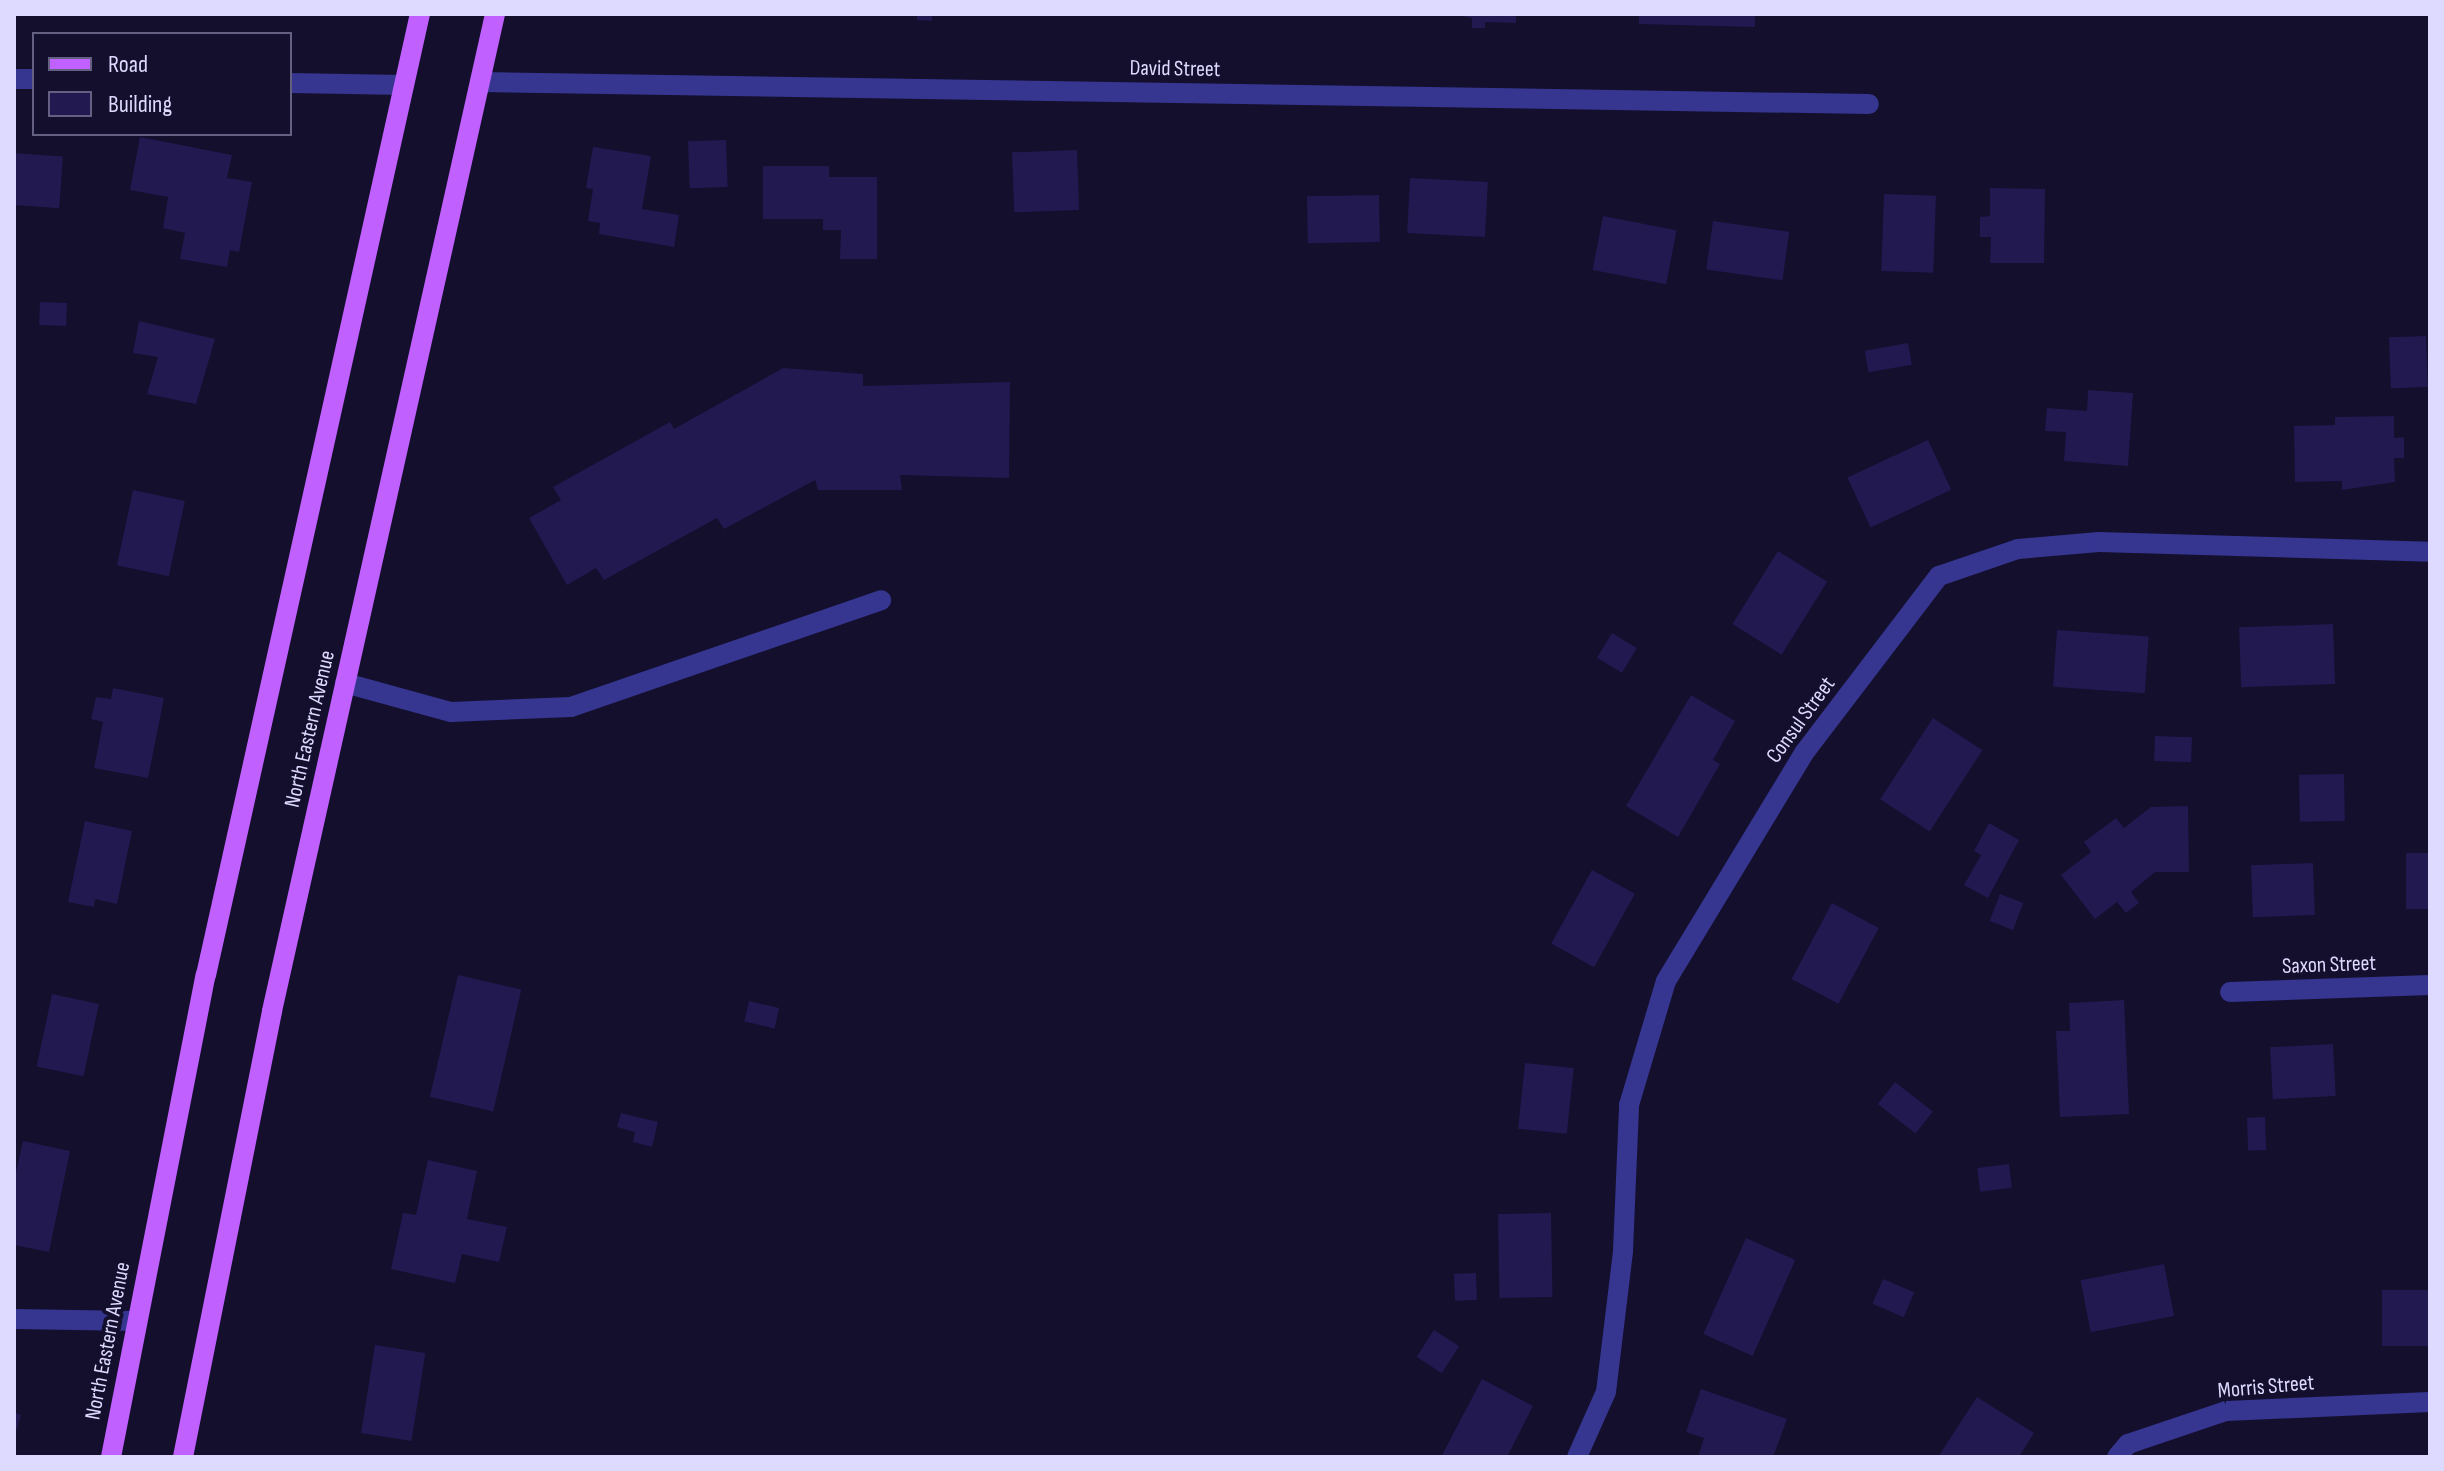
<!DOCTYPE html>
<html>
<head>
<meta charset="utf-8">
<style>
  body { margin:0 }
  #map { position:relative; width:2444px; height:1471px; overflow:hidden; background:#130f2d; font-family:"Sofia Sans Condensed",sans-serif }
  div>[style] { position:absolute }
  .building>* { inset:0; background:#221950; transform-origin:0 0 }
  .minor>* { height:20px; margin:-10px; padding:0 10px; transform-origin:10px; border-radius:10px; background:#363590 }
  .major>* { height:20px; margin:-10px; padding:0 10px; transform-origin:10px; border-radius:10px; background:#c061ff }
  span { translate:-50% -50%; white-space:nowrap; text-align:center; line-height:1.15; -webkit-text-stroke:8px #130f2d; paint-order:stroke }
  .street-label { font-size:22px; color:#dedaff }
  .frame { position:absolute; inset:0; border:16px solid #dedaff; pointer-events:none }
  .legend { position:absolute; left:32px; top:32px; width:260px; height:104px; box-sizing:border-box; background:#130f2d; border:2px solid #646081; margin:0; padding:10px 14px; list-style:none; font-size:24px; color:#dedaff }
  .legend li { display:flex; align-items:center; gap:16px; height:40px }
  .legend b { width:40px; border:2px solid #646081 }
</style>
</head>
<body>
<div id="map">
  <div class="building">
    <i style="clip-path:polygon(917px 14px,932px 14px,932px 21px,917px 20px)"></i>
    <i style="clip-path:polygon(1451px 14px,1516px 14px,1516px 23px,1485px 22px,1485px 28px,1472px 28px,1472px 18px)"></i>
    <i style="clip-path:polygon(1639px 14px,1755px 14px,1755px 27px,1639px 24px)"></i>
    <i style="clip-path:polygon(140px 137px,232px 155px,227px 178px,252px 182px,239px 252px,230px 250px,227px 267px,180px 259px,185px 233px,163px 228px,168px 197px,130px 190px)"></i>
    <i style="left:726px;top:140px;width:47px;height:38px;rotate:88deg"></i>
    <i style="clip-path:polygon(593px 147px,651px 156px,642px 209px,679px 215px,674px 247px,599px 234px,600px 223px,588px 221px,593px 189px,586px 188px)"></i>
    <i style="left:1077px;top:150px;width:60px;height:65px;rotate:88deg"></i>
    <i style="left:14px;top:153px;width:49px;height:52px;rotate:4deg"></i>
    <i style="clip-path:polygon(763px 166px,829px 166px,829px 177px,877px 177px,877px 259px,840px 259px,841px 230px,823px 230px,823px 219px,763px 219px)"></i>
    <i style="left:1410px;top:178px;width:78px;height:55px;rotate:3deg"></i>
    <i style="clip-path:polygon(1990px 188px,2045px 189px,2044px 263px,1990px 263px,1991px 237px,1980px 237px,1980px 217px,1990px 216px)"></i>
    <i style="left:1884px;top:194px;width:52px;height:77px;rotate:2deg"></i>
    <i style="left:1379px;top:195px;width:47px;height:72px;rotate:89deg"></i>
    <i style="left:1603px;top:216px;width:75px;height:55px;rotate:11deg"></i>
    <i style="left:1713px;top:221px;width:77px;height:49px;rotate:8deg"></i>
    <i style="left:40px;top:302px;width:27px;height:23px;rotate:2deg"></i>
    <i style="clip-path:polygon(139px 321px,215px 339px,196px 404px,147px 394px,158px 357px,133px 353px)"></i>
    <i style="left:2426px;top:336px;width:51px;height:37px;rotate:88deg"></i>
    <i style="left:1908px;top:343px;width:22px;height:44px;rotate:80deg"></i>
    <i style="clip-path:polygon(783px 368px,863px 374px,863px 386px,1010px 382px,1009px 478px,900px 475px,902px 490px,818px 490px,815px 480px,724px 529px,717px 518px,604px 580px,596px 568px,567px 585px,529px 518px,561px 500px,553px 487px,670px 422px,674px 429px)"></i>
    <i style="clip-path:polygon(2088px 390px,2133px 393px,2128px 466px,2064px 461px,2066px 432px,2045px 431px,2047px 408px,2087px 411px)"></i>
    <i style="clip-path:polygon(2394px 416px,2394px 438px,2404px 437px,2404px 458px,2394px 458px,2395px 482px,2342px 490px,2342px 481px,2295px 482px,2294px 426px,2335px 425px,2335px 417px)"></i>
    <i style="left:1928px;top:440px;width:55px;height:89px;rotate:65deg"></i>
    <i style="left:133px;top:490px;width:53px;height:77px;rotate:12deg"></i>
    <i style="left:1778px;top:551px;width:58px;height:86px;rotate:32deg"></i>
    <i style="left:2333px;top:624px;width:60px;height:94px;rotate:88deg"></i>
    <i style="left:2057px;top:630px;width:92px;height:57px;rotate:4deg"></i>
    <i style="left:1612px;top:633px;width:29px;height:29px;rotate:31deg"></i>
    <i style="clip-path:polygon(113px 688px,164px 698px,148px 778px,94px 768px,103px 722px,91px 719px,96px 697px,111px 699px)"></i>
    <i style="clip-path:polygon(1691px 695px,1735px 721px,1713px 760px,1720px 764px,1678px 837px,1626px 806px)"></i>
    <i style="left:1933px;top:718px;width:59px;height:97px;rotate:33deg"></i>
    <i style="left:2155px;top:736px;width:37px;height:25px;rotate:2deg"></i>
    <i style="left:2344px;top:774px;width:47px;height:45px;rotate:89deg"></i>
    <i style="clip-path:polygon(2188px 806px,2189px 872px,2155px 872px,2131px 892px,2139px 903px,2126px 913px,2117px 902px,2095px 919px,2061px 875px,2091px 852px,2084px 842px,2116px 818px,2124px 828px,2151px 807px)"></i>
    <i style="clip-path:polygon(85px 821px,132px 831px,117px 904px,95px 899px,94px 907px,68px 902px)"></i>
    <i style="clip-path:polygon(1989px 823px,2019px 840px,1988px 898px,1964px 885px,1981px 855px,1974px 851px)"></i>
    <i style="left:2430px;top:853px;width:56px;height:24px;rotate:90deg"></i>
    <i style="left:2313px;top:863px;width:52px;height:62px;rotate:88deg"></i>
    <i style="left:1592px;top:870px;width:49px;height:84px;rotate:29deg"></i>
    <i style="left:2000px;top:894px;width:25px;height:29px;rotate:21deg"></i>
    <i style="left:1832px;top:903px;width:53px;height:86px;rotate:28deg"></i>
    <i style="left:458px;top:975px;width:65px;height:125px;rotate:13deg"></i>
    <i style="left:52px;top:994px;width:48px;height:74px;rotate:12deg"></i>
    <i style="clip-path:polygon(2124px 1000px,2129px 1114px,2060px 1117px,2056px 1031px,2070px 1031px,2069px 1003px)"></i>
    <i style="left:749px;top:1001px;width:31px;height:21px;rotate:13deg"></i>
    <i style="left:2333px;top:1044px;width:52px;height:63px;rotate:87deg"></i>
    <i style="left:1525px;top:1063px;width:49px;height:66px;rotate:6deg"></i>
    <i style="left:1895px;top:1082px;width:48px;height:28px;rotate:38deg"></i>
    <i style="clip-path:polygon(621px 1113px,658px 1122px,652px 1147px,633px 1142px,635px 1132px,617px 1127px)"></i>
    <i style="left:2265px;top:1117px;width:33px;height:18px;rotate:88deg"></i>
    <i style="clip-path:polygon(23px 1141px,70px 1151px,49px 1252px,14px 1245px,14px 1181px)"></i>
    <i style="clip-path:polygon(428px 1160px,477px 1171px,467px 1219px,507px 1227px,499px 1262px,462px 1254px,455px 1283px,391px 1269px,403px 1213px,416px 1215px)"></i>
    <i style="left:2009px;top:1164px;width:24px;height:32px;rotate:83deg"></i>
    <i style="left:1551px;top:1213px;width:84px;height:53px;rotate:89deg"></i>
    <i style="left:1746px;top:1238px;width:54px;height:105px;rotate:24deg"></i>
    <i style="left:2164px;top:1264px;width:53px;height:85px;rotate:79deg"></i>
    <i style="left:1476px;top:1273px;width:27px;height:22px;rotate:88deg"></i>
    <i style="left:1883px;top:1279px;width:34px;height:27px;rotate:23deg"></i>
    <i style="left:2430px;top:1290px;width:56px;height:48px;rotate:90deg"></i>
    <i style="left:1434px;top:1330px;width:30px;height:32px;rotate:33deg"></i>
    <i style="left:375px;top:1345px;width:51px;height:89px;rotate:9deg"></i>
    <i style="clip-path:polygon(1482px 1379px,1533px 1406px,1507px 1457px,1445px 1457px,1442px 1455px)"></i>
    <i style="clip-path:polygon(1701px 1389px,1787px 1419px,1773px 1457px,1698px 1457px,1704px 1438px,1686px 1432px)"></i>
    <i style="clip-path:polygon(1977px 1397px,2034px 1433px,2019px 1457px,1938px 1457px)"></i>
    <i style="clip-path:polygon(14px 1412px,21px 1415px,15px 1435px,14px 1434px)"></i>
  </div>
  <div class="minor">
    <i style="left:14px;top:79px;width:20px"></i>
    <i style="left:480px;top:82px;width:1389px;rotate:0.91deg"></i>
    <i style="left:290px;top:83px;width:114px;rotate:1deg"></i>
    <i style="left:345px;top:683px;width:110px;rotate:15.3deg"></i>
    <i style="left:451px;top:712px;width:120px;rotate:-2.4deg"></i>
    <i style="left:571px;top:707px;width:328px;rotate:-19deg"></i>
    <i style="left:2230px;top:992px;width:200px;rotate:-2deg"></i>
    <i style="left:14px;top:1319px;width:121px;rotate:0.9deg"></i>
    <i style="left:1577px;top:1457px;width:71px;rotate:-66deg"></i>
    <i style="left:1606px;top:1392px;width:142px;rotate:-83.1deg"></i>
    <i style="left:1623px;top:1251px;width:146px;rotate:-87.6deg"></i>
    <i style="left:1629px;top:1105px;width:129px;rotate:-73.4deg"></i>
    <i style="left:1666px;top:981px;width:267px;rotate:-58.8deg"></i>
    <i style="left:1804px;top:753px;width:223px;rotate:-52.7deg"></i>
    <i style="left:1939px;top:576px;width:83px;rotate:-18.9deg"></i>
    <i style="left:2018px;top:549px;width:81px;rotate:-4.9deg"></i>
    <i style="left:2099px;top:542px;width:331px;rotate:1.7deg"></i>
    <i style="left:2117px;top:1457px;width:17px;rotate:-50deg"></i>
    <i style="left:2128px;top:1444px;width:103px;rotate:-18.6deg"></i>
    <i style="left:2226px;top:1411px;width:204px;rotate:-2.5deg"></i>
  </div>
  <div class="major">
    <i style="left:111px;top:1457px;width:491px;rotate:-78.9deg"></i>
    <i style="left:206px;top:975px;width:985px;rotate:-77.45deg"></i>
    <i style="left:183px;top:1457px;width:455px;rotate:-78.7deg"></i>
    <i style="left:272px;top:1011px;width:1022px;rotate:-77.39deg"></i>
  </div>
  <div class="street-label">
    <span style="left:1175px;top:69px;rotate:1deg">David Street</span>
    <span style="left:1801px;top:720px;rotate:-54deg">Consul Street</span>
    <span style="left:310px;top:729px;rotate:-77deg">North Eastern Avenue</span>
    <span style="left:2329px;top:965px;rotate:-2deg">Saxon Street</span>
    <span style="left:108px;top:1341px;rotate:-79deg">North Eastern Avenue</span>
    <span style="left:2266px;top:1387px;rotate:-5deg">Morris Street</span>
  </div>
  <div class="frame"></div>
  <ul class="legend">
  <li><b style="height:10px;background:#c061ff"></b>Road</li>
  <li><b style="height:22px;background:#221950"></b>Building</li>
  </ul>
</div>
</body>
</html>
